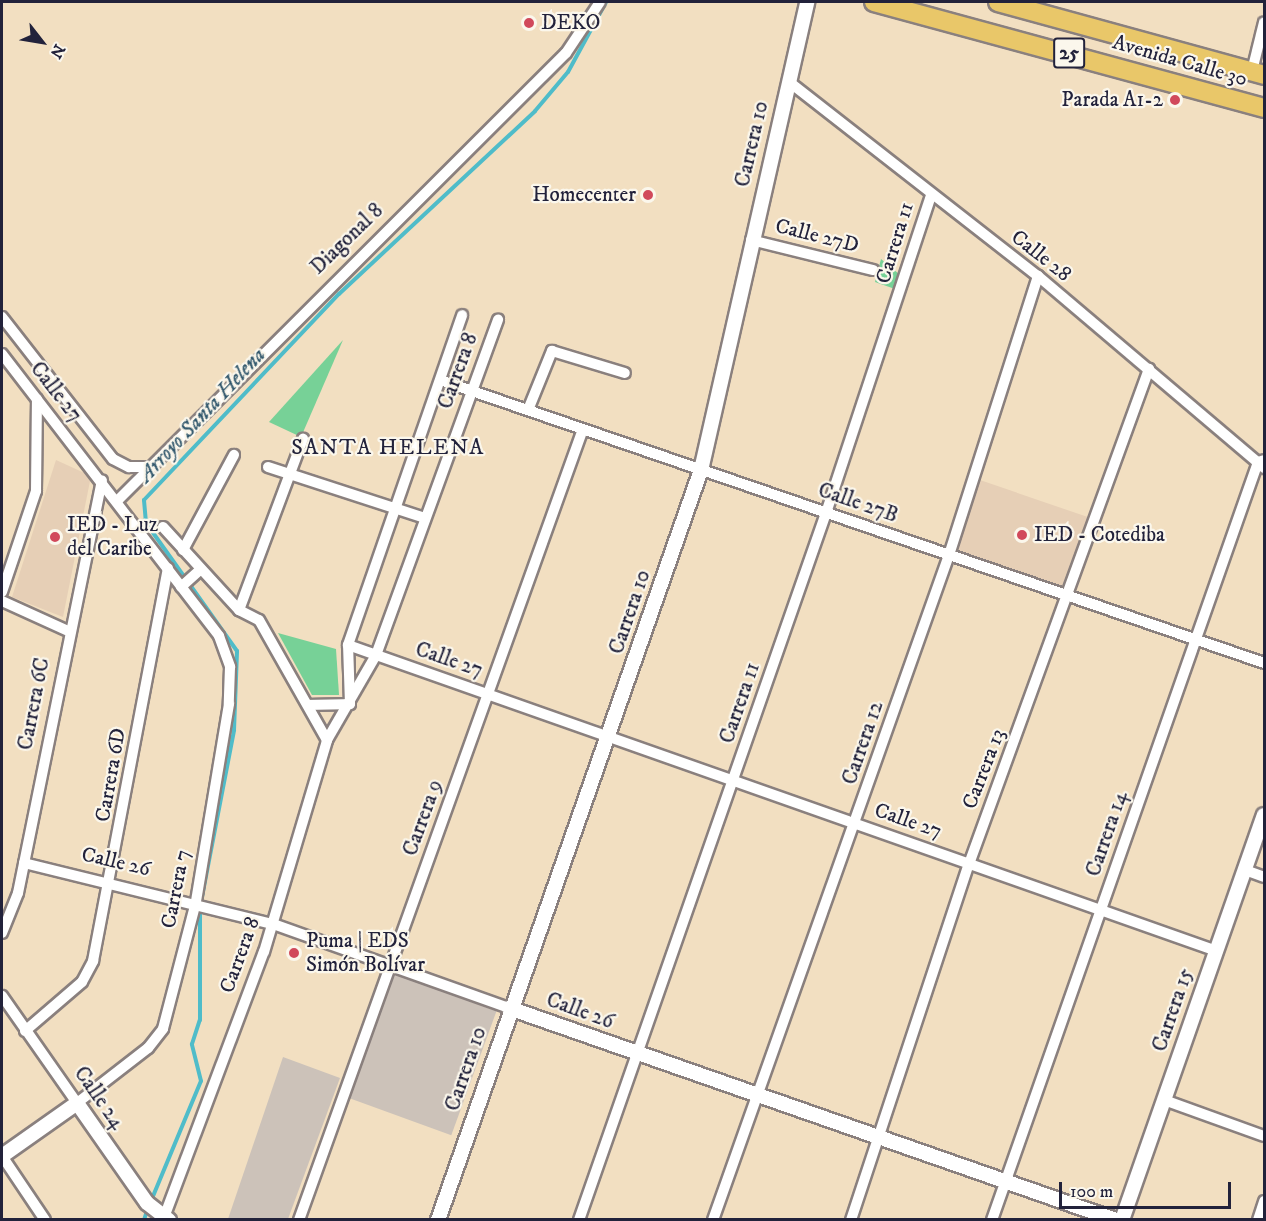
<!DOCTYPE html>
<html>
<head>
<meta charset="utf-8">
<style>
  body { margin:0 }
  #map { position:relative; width:1266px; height:1221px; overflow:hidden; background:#f2dfc1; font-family:"IM FELL DW Pica",serif }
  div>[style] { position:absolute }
  .built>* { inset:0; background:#e6cfb6; transform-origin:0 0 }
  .industrial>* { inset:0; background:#ccc2b9; transform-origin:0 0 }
  .green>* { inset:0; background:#77d197 }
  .stream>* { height:4px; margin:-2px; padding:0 2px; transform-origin:2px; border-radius:2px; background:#4fbcc9 }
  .roads { filter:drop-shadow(2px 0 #8a807e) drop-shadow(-2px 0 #8a807e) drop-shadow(0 2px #8a807e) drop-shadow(0 -2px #8a807e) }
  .minor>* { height:10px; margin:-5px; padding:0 5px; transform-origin:5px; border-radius:5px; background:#fff }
  .tertiary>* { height:14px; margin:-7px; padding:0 7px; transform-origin:7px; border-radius:7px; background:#fff }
  .trunk>* { height:18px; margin:-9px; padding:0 9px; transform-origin:9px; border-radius:9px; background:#e9c769 }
  .dots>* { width:16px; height:16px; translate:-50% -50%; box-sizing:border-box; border:3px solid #fbf7ec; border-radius:50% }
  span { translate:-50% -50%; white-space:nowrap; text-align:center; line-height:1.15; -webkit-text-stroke:4.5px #fbf7ec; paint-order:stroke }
  .shield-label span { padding:2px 4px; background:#fbf7ec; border:2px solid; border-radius:4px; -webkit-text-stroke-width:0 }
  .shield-label { font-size:20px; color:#22223b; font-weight:700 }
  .poi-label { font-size:21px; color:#22223b }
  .left { translate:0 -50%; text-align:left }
  .right { translate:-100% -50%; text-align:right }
  .street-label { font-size:21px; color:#22223b }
  .water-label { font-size:22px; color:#32586d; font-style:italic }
  .neighbourhood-label { font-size:22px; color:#22223b; letter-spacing:1.5px }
  .frame { position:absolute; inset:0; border:3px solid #22223b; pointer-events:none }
  .north { position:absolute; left:12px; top:12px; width:60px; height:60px; -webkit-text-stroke:4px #fbf7ec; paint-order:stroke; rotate:121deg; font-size:16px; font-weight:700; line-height:24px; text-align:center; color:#22223b }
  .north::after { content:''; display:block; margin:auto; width:21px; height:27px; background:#22223b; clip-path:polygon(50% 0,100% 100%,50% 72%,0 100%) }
  .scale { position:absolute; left:1059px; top:1182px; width:172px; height:27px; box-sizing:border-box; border:3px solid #22223b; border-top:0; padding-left:8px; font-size:18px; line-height:21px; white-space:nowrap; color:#22223b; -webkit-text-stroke:4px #fbf7ec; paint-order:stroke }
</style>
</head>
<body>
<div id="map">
  <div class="built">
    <i style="clip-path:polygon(56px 460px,91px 476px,63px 617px,12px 597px)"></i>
    <i style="left:980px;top:480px;width:114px;height:76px;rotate:19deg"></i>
  </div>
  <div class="industrial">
    <i style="left:394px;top:974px;width:109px;height:132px;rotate:20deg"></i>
    <i style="clip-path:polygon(283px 1057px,340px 1078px,288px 1219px,228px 1219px)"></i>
  </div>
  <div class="green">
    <i style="clip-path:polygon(881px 259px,899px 274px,895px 289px,875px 282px)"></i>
    <i style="clip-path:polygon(343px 340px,301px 437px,269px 422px)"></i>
    <i style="clip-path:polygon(278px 633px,336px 649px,339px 695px,312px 695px)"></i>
  </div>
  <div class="stream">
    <i style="left:201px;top:902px;width:175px;rotate:-79.1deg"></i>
    <i style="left:234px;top:730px;width:79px;rotate:-87.8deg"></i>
    <i style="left:237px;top:651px;width:157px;rotate:-125.4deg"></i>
    <i style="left:146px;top:523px;width:23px;rotate:-95deg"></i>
    <i style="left:144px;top:500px;width:284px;rotate:-46.6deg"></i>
    <i style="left:339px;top:294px;width:268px;rotate:-43deg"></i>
    <i style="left:535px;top:111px;width:51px;rotate:-49.8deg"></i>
    <i style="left:568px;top:72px;width:80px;rotate:-61.5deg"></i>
    <i style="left:151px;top:1201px;width:130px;rotate:-67.4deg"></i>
    <i style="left:201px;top:1081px;width:38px;rotate:-104deg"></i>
    <i style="left:192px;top:1044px;width:25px;rotate:-72deg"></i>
    <i style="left:200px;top:1020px;width:111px;rotate:-90deg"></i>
    <i style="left:144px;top:1220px;width:13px;rotate:-72deg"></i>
  </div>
  <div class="roads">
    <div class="minor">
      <i style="left:1252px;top:71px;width:50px;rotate:-76.2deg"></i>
      <i style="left:788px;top:81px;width:317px;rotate:38deg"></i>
      <i style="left:1038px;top:276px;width:297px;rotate:40.3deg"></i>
      <i style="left:751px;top:240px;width:126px;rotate:13.8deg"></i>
      <i style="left:2px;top:317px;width:180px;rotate:52deg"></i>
      <i style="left:113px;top:459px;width:18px;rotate:27deg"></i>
      <i style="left:129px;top:467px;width:23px"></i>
      <i style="left:2px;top:354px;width:356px;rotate:52.4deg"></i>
      <i style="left:219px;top:636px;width:33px;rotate:70deg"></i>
      <i style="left:230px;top:667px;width:37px;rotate:92deg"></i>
      <i style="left:229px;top:704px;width:201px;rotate:99.5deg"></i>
      <i style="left:196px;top:902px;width:131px;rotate:104.6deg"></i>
      <i style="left:163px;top:1029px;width:24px;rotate:128deg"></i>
      <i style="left:148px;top:1048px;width:90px;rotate:142.2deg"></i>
      <i style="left:77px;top:1103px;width:131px;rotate:-125deg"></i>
      <i style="left:440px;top:380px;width:871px;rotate:18.95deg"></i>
      <i style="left:528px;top:410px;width:64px;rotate:-67.9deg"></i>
      <i style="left:552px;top:351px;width:76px;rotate:16.8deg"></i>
      <i style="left:268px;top:467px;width:165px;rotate:18deg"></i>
      <i style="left:117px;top:501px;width:634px;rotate:-44.94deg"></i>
      <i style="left:566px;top:53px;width:61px;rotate:-56.3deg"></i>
      <i style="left:163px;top:527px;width:113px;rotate:47.5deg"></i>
      <i style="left:239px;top:610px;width:22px;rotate:27deg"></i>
      <i style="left:259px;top:620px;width:138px;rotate:60.5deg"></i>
      <i style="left:183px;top:550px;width:108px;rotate:-61.8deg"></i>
      <i style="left:181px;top:587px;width:25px;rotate:-42deg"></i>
      <i style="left:2px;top:592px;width:107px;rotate:-71.4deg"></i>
      <i style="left:36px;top:491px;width:92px;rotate:-89.4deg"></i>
      <i style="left:2px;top:601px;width:72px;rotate:24.4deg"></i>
      <i style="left:239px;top:610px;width:183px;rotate:-69.5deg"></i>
      <i style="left:348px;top:645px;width:921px;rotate:19.4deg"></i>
      <i style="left:350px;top:704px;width:59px;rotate:-91.9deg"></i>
      <i style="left:348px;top:645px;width:349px;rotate:-70.9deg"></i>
      <i style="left:310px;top:705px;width:40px;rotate:-1.4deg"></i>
      <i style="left:24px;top:863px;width:256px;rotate:13.8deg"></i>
      <i style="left:273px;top:924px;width:251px;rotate:19.6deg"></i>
      <i style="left:1245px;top:870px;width:20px;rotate:20deg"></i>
      <i style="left:2px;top:933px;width:43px;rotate:-68.2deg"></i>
      <i style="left:18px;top:893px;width:421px;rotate:-78.5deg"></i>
      <i style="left:25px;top:1031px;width:75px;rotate:-40.7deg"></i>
      <i style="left:82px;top:982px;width:24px;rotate:-62deg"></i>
      <i style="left:93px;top:961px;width:400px;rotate:-79.2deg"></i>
      <i style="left:1164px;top:1100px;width:106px;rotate:19.8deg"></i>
      <i style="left:2px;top:1156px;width:77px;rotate:56.1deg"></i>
      <i style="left:163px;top:1220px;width:286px;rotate:-69.4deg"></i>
      <i style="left:264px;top:952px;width:221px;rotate:-73.4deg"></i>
      <i style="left:327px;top:740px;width:98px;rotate:-60deg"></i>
      <i style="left:376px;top:655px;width:357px;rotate:-70deg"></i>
      <i style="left:299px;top:1220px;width:840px;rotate:-70.25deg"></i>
      <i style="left:579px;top:1220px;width:749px;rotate:-70.74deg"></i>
      <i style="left:826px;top:513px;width:334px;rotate:-71.7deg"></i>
      <i style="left:713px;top:1220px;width:706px;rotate:-70.46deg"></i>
      <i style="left:949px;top:555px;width:293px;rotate:-72.3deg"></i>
      <i style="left:851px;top:1220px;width:375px;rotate:-71.7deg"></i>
      <i style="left:969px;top:864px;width:527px;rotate:-70.02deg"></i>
      <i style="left:992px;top:1220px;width:803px;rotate:-70.66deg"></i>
      <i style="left:1258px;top:462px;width:6px;rotate:-18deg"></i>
      <i style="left:1258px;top:1220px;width:20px;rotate:-72deg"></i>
    </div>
    <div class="tertiary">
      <i style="left:509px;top:1008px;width:643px;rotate:19.25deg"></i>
      <i style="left:2px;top:1156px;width:92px;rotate:-35.2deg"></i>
      <i style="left:77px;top:1103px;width:122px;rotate:55deg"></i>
      <i style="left:147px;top:1203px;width:28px;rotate:38deg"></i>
      <i style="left:438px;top:1220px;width:795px;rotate:-70.68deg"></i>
      <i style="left:701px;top:470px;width:480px;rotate:-77.2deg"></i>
      <i style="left:1122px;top:1220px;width:429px;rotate:-70.7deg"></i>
    </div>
    <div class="trunk">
      <i style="left:874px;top:2px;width:404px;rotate:15.2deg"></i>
      <i style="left:998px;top:2px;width:276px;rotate:15.3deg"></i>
    </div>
  </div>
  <div class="dots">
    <i style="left:529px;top:23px;background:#d1495b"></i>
    <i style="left:1175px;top:100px;background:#d1495b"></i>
    <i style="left:648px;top:195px;background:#d1495b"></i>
    <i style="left:1022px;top:535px;background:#d1495b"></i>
    <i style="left:55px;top:537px;background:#d1495b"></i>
    <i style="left:294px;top:953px;background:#d1495b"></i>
  </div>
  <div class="shield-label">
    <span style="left:1069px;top:53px">25</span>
  </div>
  <div class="poi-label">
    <span class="left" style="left:541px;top:23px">DEKO</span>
    <span class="right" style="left:1163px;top:100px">Parada A1-2</span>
    <span class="right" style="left:636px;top:195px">Homecenter</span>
    <span class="left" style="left:67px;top:537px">IED - Luz<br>del Caribe</span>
    <span class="left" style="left:1034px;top:535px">IED - Cotediba</span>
    <span class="left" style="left:306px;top:953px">Puma | EDS<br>Simón Bolívar</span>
  </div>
  <div class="street-label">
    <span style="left:1180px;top:61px;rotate:16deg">Avenida Calle 30</span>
    <span style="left:752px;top:144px;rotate:-77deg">Carrera 10</span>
    <span style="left:817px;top:236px;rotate:14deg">Calle 27D</span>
    <span style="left:347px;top:239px;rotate:-44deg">Diagonal 8</span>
    <span style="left:895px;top:243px;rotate:-73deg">Carrera 11</span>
    <span style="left:1041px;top:256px;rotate:38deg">Calle 28</span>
    <span style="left:458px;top:371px;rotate:-70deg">Carrera 8</span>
    <span style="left:56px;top:392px;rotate:52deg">Calle 27</span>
    <span style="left:858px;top:503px;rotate:19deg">Calle 27B</span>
    <span style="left:630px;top:612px;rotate:-71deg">Carrera 10</span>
    <span style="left:449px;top:660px;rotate:19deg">Calle 27</span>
    <span style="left:740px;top:703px;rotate:-71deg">Carrera 11</span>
    <span style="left:34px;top:704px;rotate:-79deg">Carrera 6C</span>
    <span style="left:863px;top:743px;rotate:-71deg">Carrera 12</span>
    <span style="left:984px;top:769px;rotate:-69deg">Carrera 13</span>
    <span style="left:111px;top:775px;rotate:-80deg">Carrera 6D</span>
    <span style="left:423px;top:818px;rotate:-70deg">Carrera 9</span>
    <span style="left:908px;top:821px;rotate:19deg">Calle 27</span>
    <span style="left:1107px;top:834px;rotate:-71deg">Carrera 14</span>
    <span style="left:116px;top:862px;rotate:13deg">Calle 26</span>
    <span style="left:176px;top:889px;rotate:-79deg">Carrera 7</span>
    <span style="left:240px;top:955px;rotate:-70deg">Carrera 8</span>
    <span style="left:1173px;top:1010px;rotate:-71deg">Carrera 15</span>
    <span style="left:580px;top:1011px;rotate:20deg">Calle 26</span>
    <span style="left:466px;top:1069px;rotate:-71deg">Carrera 10</span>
    <span style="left:99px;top:1098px;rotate:55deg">Calle 24</span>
  </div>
  <div class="water-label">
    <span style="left:202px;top:415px;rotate:-47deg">Arroyo Santa Helena</span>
  </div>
  <div class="neighbourhood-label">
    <span style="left:388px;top:448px">SANTA HELENA</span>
  </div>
  <div class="frame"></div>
  <div class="north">N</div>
  <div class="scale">100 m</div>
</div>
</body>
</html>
